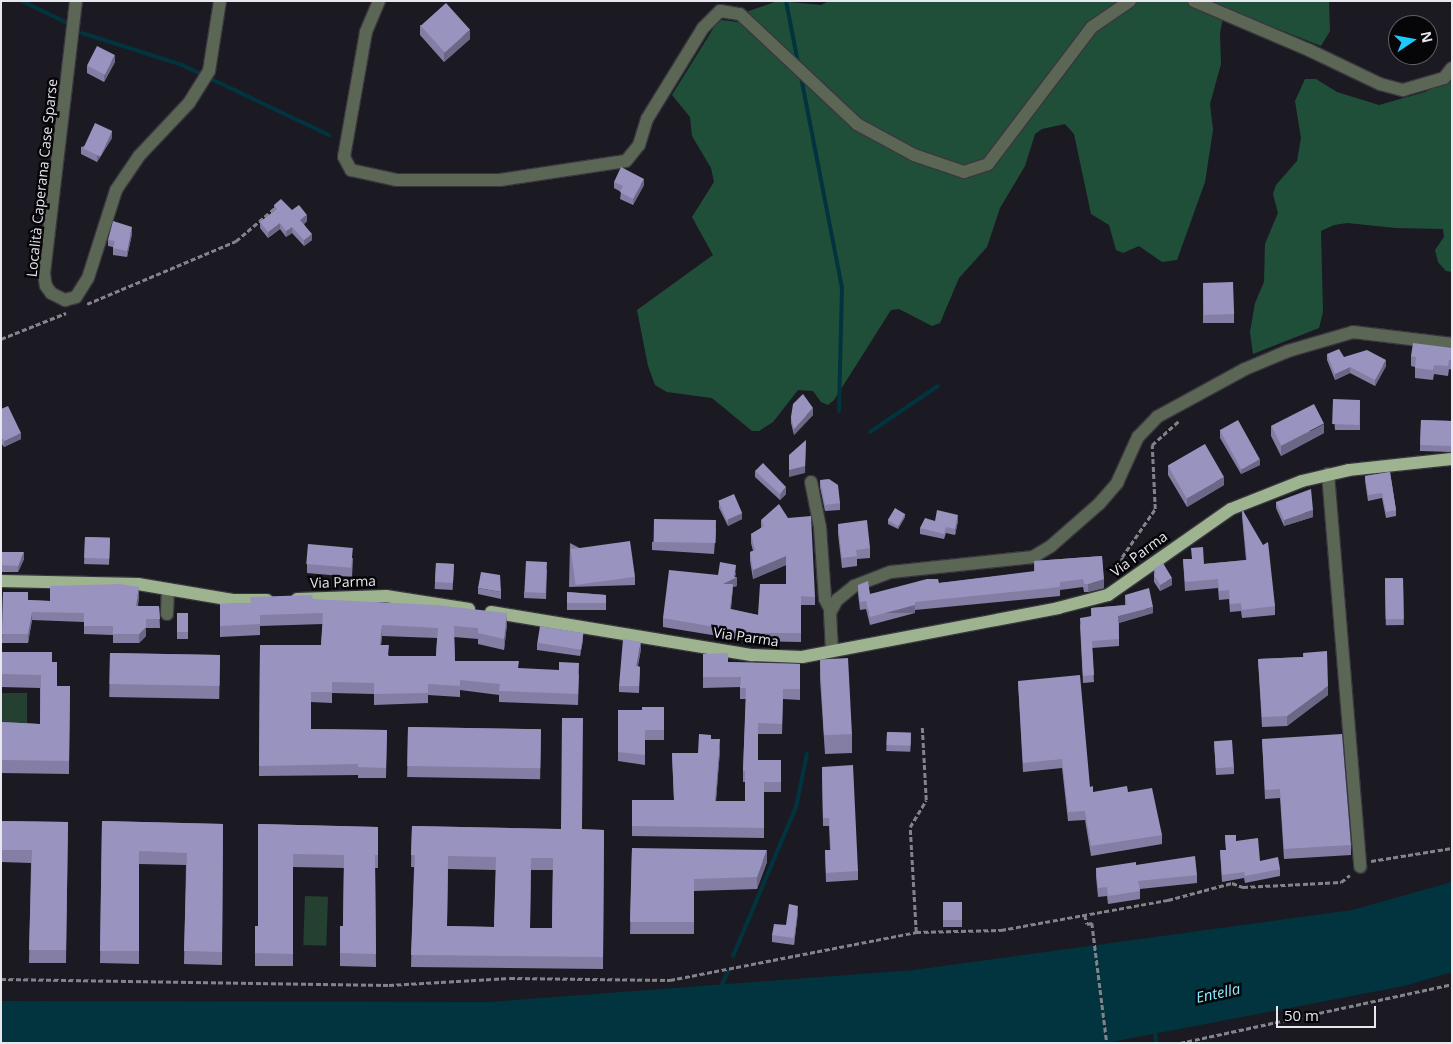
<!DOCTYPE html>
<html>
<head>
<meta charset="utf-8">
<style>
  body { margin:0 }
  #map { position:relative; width:1453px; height:1044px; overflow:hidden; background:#1b1a23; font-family:"Open Sans",sans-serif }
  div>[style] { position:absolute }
  .green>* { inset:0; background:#234031; transform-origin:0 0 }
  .forest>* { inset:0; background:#204f39 }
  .water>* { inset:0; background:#01343e }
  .stream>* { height:4px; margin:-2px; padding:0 2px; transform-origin:2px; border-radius:2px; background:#01343e }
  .path>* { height:2.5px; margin-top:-1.25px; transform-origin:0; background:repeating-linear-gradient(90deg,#84838b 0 5px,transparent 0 7.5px) }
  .roads { filter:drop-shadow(1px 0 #38373f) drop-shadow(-1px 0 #38373f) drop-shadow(0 1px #38373f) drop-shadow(0 -1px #38373f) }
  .minor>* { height:12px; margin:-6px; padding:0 6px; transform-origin:6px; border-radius:6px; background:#5c6655 }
  .major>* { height:12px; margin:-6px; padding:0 6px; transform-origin:6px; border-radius:6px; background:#9eb490 }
  .wall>* { inset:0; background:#847ea4; transform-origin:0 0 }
  .shaded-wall>* { inset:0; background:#6b6786; transform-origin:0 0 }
  .building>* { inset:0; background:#9993bf; transform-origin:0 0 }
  span { translate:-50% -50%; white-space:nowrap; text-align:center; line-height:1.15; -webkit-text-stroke:5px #060609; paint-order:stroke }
  .street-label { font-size:14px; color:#e8e7ee }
  .water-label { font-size:15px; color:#8aeaff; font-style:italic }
  .frame { position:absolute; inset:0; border:2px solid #e8e7ee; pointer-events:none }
  .north { position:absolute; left:1388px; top:15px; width:50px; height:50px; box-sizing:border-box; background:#060609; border:1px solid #606065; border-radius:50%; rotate:78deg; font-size:14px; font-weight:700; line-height:20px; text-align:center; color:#e8e7ee }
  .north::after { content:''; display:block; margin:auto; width:18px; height:22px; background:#1ec9fd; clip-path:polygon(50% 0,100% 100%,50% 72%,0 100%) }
  .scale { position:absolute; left:1276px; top:1006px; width:100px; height:22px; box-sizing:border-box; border:2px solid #e8e7ee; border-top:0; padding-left:6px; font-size:15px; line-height:18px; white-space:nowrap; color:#e8e7ee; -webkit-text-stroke:4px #060609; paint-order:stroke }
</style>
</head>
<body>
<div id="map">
  <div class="green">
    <i style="left:1px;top:693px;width:26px;height:37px"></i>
    <i style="left:305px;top:896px;width:23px;height:49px;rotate:2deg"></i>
  </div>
  <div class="forest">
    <i style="clip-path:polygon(778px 1px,821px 5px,829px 1px,1329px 1px,1330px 31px,1321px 46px,1225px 8px,1220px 33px,1221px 64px,1210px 104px,1213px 130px,1205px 182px,1177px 260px,1162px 262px,1139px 246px,1123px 253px,1116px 250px,1109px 225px,1091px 214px,1074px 134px,1065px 124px,1042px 129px,1035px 134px,1025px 166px,1000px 208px,987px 247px,959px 278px,940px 323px,932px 326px,899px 309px,891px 310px,834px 400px,828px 405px,821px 402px,813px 391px,798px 390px,773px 422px,759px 431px,752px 431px,712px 398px,667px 392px,655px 385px,648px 366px,637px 310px,713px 255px,692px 217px,714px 182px,711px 168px,692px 136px,690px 117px,672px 95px,716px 24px,722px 20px,737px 22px,746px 12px)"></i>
    <i style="clip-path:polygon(1452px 78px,1452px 272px,1446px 271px,1438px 262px,1435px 250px,1444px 237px,1443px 229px,1396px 228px,1347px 223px,1334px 225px,1321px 231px,1323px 312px,1319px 328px,1253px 354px,1250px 332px,1255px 303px,1264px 282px,1265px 244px,1278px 213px,1273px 194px,1276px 185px,1297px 161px,1301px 138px,1295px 101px,1305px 79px,1316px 79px,1337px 92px,1379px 105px,1425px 92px)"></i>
  </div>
  <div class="water">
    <i style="clip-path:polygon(1452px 882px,1452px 972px,1404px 986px,1106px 1043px,1px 1043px,1px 1001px,489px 1002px,914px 970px,1352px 910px)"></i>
  </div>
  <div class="stream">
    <i style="left:22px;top:1px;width:48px;rotate:26deg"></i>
    <i style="left:786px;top:1px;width:63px;rotate:79deg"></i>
    <i style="left:82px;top:33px;width:105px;rotate:17.7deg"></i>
    <i style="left:182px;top:65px;width:163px;rotate:25.5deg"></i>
    <i style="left:801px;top:77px;width:214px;rotate:79deg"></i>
    <i style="left:842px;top:287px;width:124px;rotate:91.4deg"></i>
    <i style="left:870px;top:432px;width:82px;rotate:-34.1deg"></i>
    <i style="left:733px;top:956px;width:162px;rotate:-67.1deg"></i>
    <i style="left:796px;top:807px;width:54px;rotate:-78.3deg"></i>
    <i style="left:721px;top:987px;width:17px;rotate:-66deg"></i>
    <i style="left:1155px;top:1030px;width:13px;rotate:86deg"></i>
  </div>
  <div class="path">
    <i style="left:87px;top:304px;width:162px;rotate:-22.9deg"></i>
    <i style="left:236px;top:241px;width:52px;rotate:-40.4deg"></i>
    <i style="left:1px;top:339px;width:70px;rotate:-21.8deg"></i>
    <i style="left:1121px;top:570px;width:13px;rotate:-86deg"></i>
    <i style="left:1122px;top:557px;width:58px;rotate:-55.5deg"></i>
    <i style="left:1155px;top:509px;width:64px;rotate:-92.7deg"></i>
    <i style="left:1152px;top:445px;width:36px;rotate:-42deg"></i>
    <i style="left:1371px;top:861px;width:82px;rotate:-9.1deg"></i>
    <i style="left:1085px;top:915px;width:9px;rotate:77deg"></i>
    <i style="left:1087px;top:924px;width:5px;rotate:-11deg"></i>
    <i style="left:1092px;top:923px;width:121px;rotate:82.9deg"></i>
    <i style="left:916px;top:932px;width:105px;rotate:-93.3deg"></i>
    <i style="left:910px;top:827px;width:31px;rotate:-59deg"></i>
    <i style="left:926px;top:800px;width:74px;rotate:-93.1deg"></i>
    <i style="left:1px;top:979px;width:388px;rotate:0.9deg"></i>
    <i style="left:389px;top:985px;width:121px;rotate:-3.3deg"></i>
    <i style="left:510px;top:978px;width:160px;rotate:0.7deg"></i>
    <i style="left:670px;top:980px;width:251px;rotate:-11deg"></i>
    <i style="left:916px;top:932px;width:85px;rotate:-1.3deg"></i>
    <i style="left:1001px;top:930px;width:170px;rotate:-10.2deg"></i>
    <i style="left:1168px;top:900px;width:66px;rotate:-14.9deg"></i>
    <i style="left:1232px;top:883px;width:12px;rotate:20deg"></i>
    <i style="left:1243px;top:887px;width:98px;rotate:-2.9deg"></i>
    <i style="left:1341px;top:882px;width:11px;rotate:-38deg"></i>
    <i style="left:1180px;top:1043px;width:278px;rotate:-12.2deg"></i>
  </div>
  <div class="roads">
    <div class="minor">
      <i style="left:76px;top:1px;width:275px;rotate:96.7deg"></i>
      <i style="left:44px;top:274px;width:12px;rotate:81deg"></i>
      <i style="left:46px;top:286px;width:9px;rotate:54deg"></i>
      <i style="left:51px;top:293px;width:16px;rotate:27deg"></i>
      <i style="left:65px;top:300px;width:11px;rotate:-15deg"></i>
      <i style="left:76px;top:297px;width:22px;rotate:-58deg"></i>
      <i style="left:88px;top:278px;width:92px;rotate:-72.3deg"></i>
      <i style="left:116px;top:190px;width:41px;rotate:-55.9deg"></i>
      <i style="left:139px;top:156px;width:73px;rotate:-46.7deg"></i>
      <i style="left:189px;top:103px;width:38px;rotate:-58deg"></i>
      <i style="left:209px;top:71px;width:71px;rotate:-81.1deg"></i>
      <i style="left:379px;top:1px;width:34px;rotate:113deg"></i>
      <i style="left:366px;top:32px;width:127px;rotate:100deg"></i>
      <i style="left:344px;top:157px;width:15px;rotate:62deg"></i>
      <i style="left:351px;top:170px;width:46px;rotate:12.5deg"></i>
      <i style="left:396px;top:180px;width:104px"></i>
      <i style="left:500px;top:180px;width:127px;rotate:-8.6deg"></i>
      <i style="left:626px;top:161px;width:21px;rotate:-51deg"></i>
      <i style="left:639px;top:145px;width:27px;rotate:-73deg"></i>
      <i style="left:647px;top:119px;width:107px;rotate:-58.4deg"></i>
      <i style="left:703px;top:28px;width:24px;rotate:-45deg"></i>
      <i style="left:720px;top:11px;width:20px;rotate:9deg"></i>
      <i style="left:740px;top:14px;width:161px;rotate:43.2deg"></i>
      <i style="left:857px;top:124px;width:65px;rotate:28.5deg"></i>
      <i style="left:914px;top:155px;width:53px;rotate:18.8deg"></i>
      <i style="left:964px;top:172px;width:25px;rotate:-18deg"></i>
      <i style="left:988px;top:164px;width:172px;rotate:-52.8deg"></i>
      <i style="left:1092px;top:27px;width:46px;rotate:-34.4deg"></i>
      <i style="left:1194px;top:1px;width:125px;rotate:23.1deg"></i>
      <i style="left:1309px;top:50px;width:79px;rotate:25.6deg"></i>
      <i style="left:1380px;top:84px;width:24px;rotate:15deg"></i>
      <i style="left:1403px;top:90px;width:43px;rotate:-16.3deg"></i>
      <i style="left:1444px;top:78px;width:13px;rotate:-51deg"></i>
      <i style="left:1328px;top:474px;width:394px;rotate:85.3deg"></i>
      <i style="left:811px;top:482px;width:46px;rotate:78.7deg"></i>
      <i style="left:820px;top:527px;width:72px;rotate:86deg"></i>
      <i style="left:825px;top:599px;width:13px;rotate:63deg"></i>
      <i style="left:167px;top:614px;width:25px;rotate:-88deg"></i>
      <i style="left:832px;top:651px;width:38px;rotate:-93deg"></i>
      <i style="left:830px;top:613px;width:15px;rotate:-62deg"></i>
      <i style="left:837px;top:600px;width:22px;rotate:-39deg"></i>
      <i style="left:854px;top:586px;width:40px;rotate:-21deg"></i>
      <i style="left:891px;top:572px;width:143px;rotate:-6deg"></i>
      <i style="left:1033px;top:557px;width:21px;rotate:-31deg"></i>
      <i style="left:1051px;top:546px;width:64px;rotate:-41.2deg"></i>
      <i style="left:1099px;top:504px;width:28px;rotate:-49deg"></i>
      <i style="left:1117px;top:483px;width:51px;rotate:-65.5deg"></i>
      <i style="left:1138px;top:437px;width:28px;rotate:-46deg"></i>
      <i style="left:1157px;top:417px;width:100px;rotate:-28.6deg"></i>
      <i style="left:1245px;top:369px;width:47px;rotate:-22.7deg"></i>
      <i style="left:1288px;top:351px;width:68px;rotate:-16.3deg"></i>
      <i style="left:1353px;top:332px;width:100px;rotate:6.9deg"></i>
    </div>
    <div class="major">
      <i style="left:1px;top:581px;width:137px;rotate:1.3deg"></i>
      <i style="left:138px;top:584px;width:96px;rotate:9.6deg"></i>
      <i style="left:233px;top:600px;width:34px"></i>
      <i style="left:297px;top:599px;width:89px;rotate:-1.9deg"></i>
      <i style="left:386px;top:596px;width:84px;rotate:8.9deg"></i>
      <i style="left:491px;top:612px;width:265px;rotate:9.4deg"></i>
      <i style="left:752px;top:655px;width:50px;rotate:2.3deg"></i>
      <i style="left:802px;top:657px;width:261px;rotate:-10.8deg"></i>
      <i style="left:1058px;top:608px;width:52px;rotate:-14.6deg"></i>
      <i style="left:1108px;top:595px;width:150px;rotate:-35deg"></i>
      <i style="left:1231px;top:509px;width:76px;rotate:-21.5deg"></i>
      <i style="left:1302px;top:481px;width:48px;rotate:-13.2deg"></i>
      <i style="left:1349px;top:470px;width:104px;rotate:-6.1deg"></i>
    </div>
  </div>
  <div class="wall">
    <i style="clip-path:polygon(420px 25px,470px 39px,444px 62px,420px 35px)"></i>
    <i style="clip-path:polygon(115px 62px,104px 82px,87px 73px,87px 66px)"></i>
    <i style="clip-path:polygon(112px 138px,97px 162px,81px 154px,81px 147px)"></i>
    <i style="clip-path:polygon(614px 182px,644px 185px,633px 205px,620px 199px,621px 192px,614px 188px)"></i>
    <i style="clip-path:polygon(274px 205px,292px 210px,307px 221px,304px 224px,312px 240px,304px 246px,292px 233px,286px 237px,280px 229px,268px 238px,260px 228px,260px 222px,274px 211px)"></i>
    <i style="clip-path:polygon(132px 234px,127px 257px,113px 255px,113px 247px,108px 246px,108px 240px)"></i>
    <i style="clip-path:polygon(1203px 283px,1234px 314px,1234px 323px,1203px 323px)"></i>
    <i style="clip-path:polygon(1452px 348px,1452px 370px,1449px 369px,1448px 376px,1434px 374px,1433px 380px,1415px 378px,1415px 367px,1411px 366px,1411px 356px)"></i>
    <i style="clip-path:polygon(1327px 354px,1344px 357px,1386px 366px,1375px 386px,1350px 373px,1335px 380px,1327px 360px)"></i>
    <i style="clip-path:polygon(1360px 400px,1360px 430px,1335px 430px,1333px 405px)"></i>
    <i style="clip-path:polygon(1px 409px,21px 439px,4px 447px,1px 443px)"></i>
    <i style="clip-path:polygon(813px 415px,794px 435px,791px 423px,791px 417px)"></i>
    <i style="left:1421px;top:420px;width:31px;height:31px;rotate:2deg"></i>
    <i style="clip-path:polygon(1271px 426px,1324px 433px,1281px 456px,1271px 436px)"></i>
    <i style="clip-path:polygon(1220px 431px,1260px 465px,1241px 474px,1220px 438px)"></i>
    <i style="clip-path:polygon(1168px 466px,1224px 485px,1187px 507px,1168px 475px)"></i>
    <i style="clip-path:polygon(755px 471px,786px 494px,780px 500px,755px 477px)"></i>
    <i style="clip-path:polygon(1390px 472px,1396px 510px,1396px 516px,1386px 518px,1382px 498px,1368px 501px,1365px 481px,1365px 476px)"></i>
    <i style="clip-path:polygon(820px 480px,840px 503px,840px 510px,825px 511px,820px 487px)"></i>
    <i style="clip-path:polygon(719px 501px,742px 519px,728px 526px,719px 508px)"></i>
    <i style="clip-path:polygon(1276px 502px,1313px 517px,1284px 526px,1276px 508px)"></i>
    <i style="clip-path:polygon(1242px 509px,1275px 606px,1275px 615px,1242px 618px,1241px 611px,1230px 612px,1229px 599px,1219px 600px,1218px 588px,1185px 591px,1183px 559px,1204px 564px,1246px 560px,1242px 517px)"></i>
    <i style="clip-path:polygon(905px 517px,898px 529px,888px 524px,888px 520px)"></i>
    <i style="clip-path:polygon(761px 520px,815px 597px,815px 605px,801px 605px,801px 642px,749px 641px,663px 627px,663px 618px,718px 575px,736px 573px,735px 577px,737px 586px,733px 587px,731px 609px,758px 615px,786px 584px,786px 565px,753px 579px,750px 561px,750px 552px,753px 551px,751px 543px,751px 534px,761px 528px)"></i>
    <i style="clip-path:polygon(935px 521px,958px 521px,955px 535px,946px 533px,944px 539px,920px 534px,920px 528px)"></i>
    <i style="clip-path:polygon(838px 524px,870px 548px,870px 558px,857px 559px,857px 566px,842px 568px,838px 534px)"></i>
    <i style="clip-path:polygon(716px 528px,714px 554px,652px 550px,652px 542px)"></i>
    <i style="left:85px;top:537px;width:25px;height:27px;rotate:2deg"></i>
    <i style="clip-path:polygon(570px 543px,635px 577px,635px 585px,569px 587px)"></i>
    <i style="clip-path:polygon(1px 552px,24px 559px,18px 572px,1px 572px)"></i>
    <i style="clip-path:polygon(1102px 556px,1104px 588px,1088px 592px,1084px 592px,1083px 587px,1060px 590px,1060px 596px,915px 610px,915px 613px,870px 625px,866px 609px,860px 610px,858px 594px,858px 585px,870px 594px,939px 583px,1034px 572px,1034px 561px)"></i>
    <i style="clip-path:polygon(353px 558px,352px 577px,307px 573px,307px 564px)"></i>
    <i style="left:436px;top:563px;width:18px;height:26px;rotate:3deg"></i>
    <i style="clip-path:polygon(547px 569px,546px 599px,524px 598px,524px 592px)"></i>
    <i style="clip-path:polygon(1154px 569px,1172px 585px,1160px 591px,1154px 582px)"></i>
    <i style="left:1403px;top:578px;width:47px;height:18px;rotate:89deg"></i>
    <i style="clip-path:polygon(478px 588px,501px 592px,501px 599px,478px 594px)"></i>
    <i style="clip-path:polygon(3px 592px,28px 600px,50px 601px,139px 596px,138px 606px,159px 606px,160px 628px,146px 628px,146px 636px,139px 643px,113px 643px,113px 635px,84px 634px,84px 622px,32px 620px,28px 643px,2px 643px)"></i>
    <i style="clip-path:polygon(567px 592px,606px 595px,606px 610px,567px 610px)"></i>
    <i style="clip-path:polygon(1125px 595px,1153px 613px,1119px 623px,1119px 646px,1092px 648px,1094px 682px,1083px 683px,1080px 625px,1091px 616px,1091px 608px,1125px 605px)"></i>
    <i style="clip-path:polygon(evenodd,313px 599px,507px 624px,504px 650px,478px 644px,478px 639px,454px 637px,455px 661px,519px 669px,579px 674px,578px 705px,499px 702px,499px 695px,460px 690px,460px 697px,428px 695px,428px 703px,374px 705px,374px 694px,332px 693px,332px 703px,311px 702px,311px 729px,387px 730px,386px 778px,358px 778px,358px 775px,259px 776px,260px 645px,321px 645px,323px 624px,260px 626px,260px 635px,220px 637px,220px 604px,250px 603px,313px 599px,382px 636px,437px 638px,436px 656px,389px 656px,381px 645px,382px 636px)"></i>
    <i style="left:177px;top:613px;width:11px;height:26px"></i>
    <i style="clip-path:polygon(583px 640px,580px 656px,537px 650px,537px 643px)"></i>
    <i style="clip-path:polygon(641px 649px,638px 666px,640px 667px,639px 693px,619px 692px,619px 686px)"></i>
    <i style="clip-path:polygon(1px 652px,52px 662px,57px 686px,70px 686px,69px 774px,1px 773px,1px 722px,40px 724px,40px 688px,1px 687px)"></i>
    <i style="left:110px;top:653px;width:110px;height:44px;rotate:1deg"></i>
    <i style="clip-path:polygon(1303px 653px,1328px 695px,1287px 726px,1262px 727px,1258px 659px,1303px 657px)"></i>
    <i style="clip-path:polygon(703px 654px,728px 662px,800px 664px,800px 700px,783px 699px,782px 734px,758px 734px,758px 760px,781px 760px,781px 792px,764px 792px,764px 838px,632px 836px,632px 800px,674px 800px,672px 753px,698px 753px,711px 739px,720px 750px,716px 801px,745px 801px,745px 782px,743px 782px,743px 771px,746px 699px,740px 699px,740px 687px,703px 688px)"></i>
    <i style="clip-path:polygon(820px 660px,852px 734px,852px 753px,825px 754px,820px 679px)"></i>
    <i style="clip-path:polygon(1018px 681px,1093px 792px,1128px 792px,1162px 835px,1162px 844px,1091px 856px,1085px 820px,1068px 821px,1062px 768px,1023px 772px)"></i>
    <i style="clip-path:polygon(664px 707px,664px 740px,645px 740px,645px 765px,618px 761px,618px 710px,642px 710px)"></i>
    <i style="left:408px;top:727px;width:133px;height:50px;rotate:1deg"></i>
    <i style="left:887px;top:732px;width:24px;height:19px;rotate:2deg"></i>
    <i style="clip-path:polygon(1262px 739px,1351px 845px,1351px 855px,1284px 859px,1280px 798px,1265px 799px)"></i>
    <i style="clip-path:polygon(1214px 742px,1234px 767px,1234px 774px,1216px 775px)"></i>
    <i style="clip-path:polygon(822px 767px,858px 871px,858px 880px,826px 882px,825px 850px,830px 850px,829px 826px,823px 826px)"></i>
    <i style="clip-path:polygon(1px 821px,68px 822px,66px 963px,29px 963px,31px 863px,1px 862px)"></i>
    <i style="clip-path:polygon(102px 821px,223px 824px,222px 965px,184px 964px,186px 865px,139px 864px,139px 964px,100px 963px)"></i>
    <i style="clip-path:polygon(258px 824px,378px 827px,378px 868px,375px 868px,376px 967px,340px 966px,340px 926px,343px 926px,344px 868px,293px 867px,293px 966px,255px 966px,255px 926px,258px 926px)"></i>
    <i style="clip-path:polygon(evenodd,412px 826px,604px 830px,603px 969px,411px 967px,414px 867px,411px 867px,412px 826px,448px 869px,496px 870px,494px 927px,447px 926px,448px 869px,412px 826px,531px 870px,553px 870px,552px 928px,530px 928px,531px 870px)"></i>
    <i style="clip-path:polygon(1225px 835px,1236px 841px,1260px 861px,1280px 869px,1280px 876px,1245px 883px,1244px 878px,1222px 882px,1220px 850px,1226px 850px)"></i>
    <i style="clip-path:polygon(632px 848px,767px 862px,757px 889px,694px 891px,694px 934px,630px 934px)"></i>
    <i style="clip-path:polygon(1096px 868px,1197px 875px,1197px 883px,1140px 889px,1140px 899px,1108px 904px,1107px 896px,1098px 897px,1096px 877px)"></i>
    <i style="left:943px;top:902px;width:19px;height:25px"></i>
    <i style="clip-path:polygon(798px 912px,794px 945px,772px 942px,772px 935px,786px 925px)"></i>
  </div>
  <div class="shaded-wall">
    <i style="clip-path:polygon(470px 30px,470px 39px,444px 62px,444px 52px)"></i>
    <i style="clip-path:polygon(115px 55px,115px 62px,104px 82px,104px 75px)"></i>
    <i style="clip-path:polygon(112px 131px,112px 138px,97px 162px,97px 156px)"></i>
    <i style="clip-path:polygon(644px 179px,644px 185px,633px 205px,633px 199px)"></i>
    <i style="clip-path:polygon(307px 215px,307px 221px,300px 227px,300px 220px)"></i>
    <i style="clip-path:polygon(280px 223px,280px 229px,268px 238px,268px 232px)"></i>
    <i style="clip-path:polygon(132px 227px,132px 234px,127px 257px,127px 251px)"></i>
    <i style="clip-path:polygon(292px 227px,292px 233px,286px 237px,286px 231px)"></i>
    <i style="clip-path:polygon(312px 234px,312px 240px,304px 246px,304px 240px)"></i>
    <i style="clip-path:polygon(1386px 360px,1386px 366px,1375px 386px,1375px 380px)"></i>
    <i style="clip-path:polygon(1350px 367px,1350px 373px,1335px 380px,1335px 374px)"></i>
    <i style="clip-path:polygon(813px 408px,813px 415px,794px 435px,794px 429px)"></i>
    <i style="clip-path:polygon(1324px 424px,1324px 433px,1281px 456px,1281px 446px)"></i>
    <i style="clip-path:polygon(21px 433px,21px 439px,4px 447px,4px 441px)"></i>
    <i style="clip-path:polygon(806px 440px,805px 473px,789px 477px,789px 470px)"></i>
    <i style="clip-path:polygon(1260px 459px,1260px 465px,1241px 474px,1241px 468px)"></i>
    <i style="clip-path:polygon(1224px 477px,1224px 485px,1187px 507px,1187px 498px)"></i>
    <i style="clip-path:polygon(786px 487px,786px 494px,780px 500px,780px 494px)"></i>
    <i style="clip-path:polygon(1313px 510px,1313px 517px,1284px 526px,1284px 520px)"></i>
    <i style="clip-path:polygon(742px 513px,742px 519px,728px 526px,728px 519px)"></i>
    <i style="clip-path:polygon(905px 514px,905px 517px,898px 529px,898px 526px)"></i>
    <i style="clip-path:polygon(958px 515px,958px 521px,955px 535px,955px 529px)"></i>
    <i style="clip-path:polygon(24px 552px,24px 559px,18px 572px,18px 566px)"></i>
    <i style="clip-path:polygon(786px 556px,786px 565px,753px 579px,753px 570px)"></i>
    <i style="clip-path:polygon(736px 565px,735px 578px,737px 577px,737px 586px,733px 587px,730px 617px,723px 584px)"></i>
    <i style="clip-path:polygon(1172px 578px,1172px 585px,1160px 591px,1160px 585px)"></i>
    <i style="clip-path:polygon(1104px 579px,1104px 588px,1088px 592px,1088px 584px)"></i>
    <i style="clip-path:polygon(139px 587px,139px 596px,136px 615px,136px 606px)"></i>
    <i style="left:915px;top:605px;width:8px;height:47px;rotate:90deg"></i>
    <i style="clip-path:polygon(1153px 607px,1153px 613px,1118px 623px,1118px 616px)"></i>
    <i style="clip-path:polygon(32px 612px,32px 620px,28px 643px,28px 634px)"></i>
    <i style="clip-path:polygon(507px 613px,507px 624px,504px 650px,504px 639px)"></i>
    <i style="clip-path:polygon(382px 625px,382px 636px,380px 656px,380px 645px)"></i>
    <i style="clip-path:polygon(146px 627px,146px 636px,139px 643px,139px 634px)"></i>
    <i style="clip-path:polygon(583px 633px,583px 640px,580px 656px,580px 650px)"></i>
    <i style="clip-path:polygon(641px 642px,641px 649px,636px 673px,636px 666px)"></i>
    <i style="clip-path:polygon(1328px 686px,1328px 695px,1287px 726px,1287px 716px)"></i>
    <i style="clip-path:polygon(720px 739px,720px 750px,715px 812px,715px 801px)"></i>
    <i style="clip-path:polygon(767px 850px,767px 862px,757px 889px,757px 877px)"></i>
    <i style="clip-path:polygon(798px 906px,798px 912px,794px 945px,794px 938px)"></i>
  </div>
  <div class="building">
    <i style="left:446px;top:3px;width:36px;height:34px;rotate:48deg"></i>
    <i style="left:97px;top:46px;width:20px;height:22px;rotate:27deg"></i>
    <i style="left:95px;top:123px;width:19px;height:28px;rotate:25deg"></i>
    <i style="clip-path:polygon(621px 167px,644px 179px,633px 199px,620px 192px,623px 186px,614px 182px)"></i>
    <i style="clip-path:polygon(281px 199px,292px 210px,299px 205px,307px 215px,300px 220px,312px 234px,304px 240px,292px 227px,286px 231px,280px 223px,268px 232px,260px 222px,277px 209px,274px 205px)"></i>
    <i style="clip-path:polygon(113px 221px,132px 227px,127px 251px,113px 248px,115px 241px,108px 240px)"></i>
    <i style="left:1233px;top:282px;width:32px;height:30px;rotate:88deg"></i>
    <i style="clip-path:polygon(1413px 343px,1452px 348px,1452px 360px,1449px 360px,1448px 366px,1434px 365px,1433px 370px,1415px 368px,1416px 357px,1411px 356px)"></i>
    <i style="clip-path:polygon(1339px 349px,1344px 357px,1367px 350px,1386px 360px,1375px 380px,1350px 367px,1335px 374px,1327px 354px)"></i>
    <i style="clip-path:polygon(803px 394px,813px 408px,794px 429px,791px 417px,793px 404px)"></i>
    <i style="left:1333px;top:399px;width:27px;height:25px;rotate:2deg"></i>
    <i style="left:1314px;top:404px;width:22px;height:48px;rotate:63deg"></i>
    <i style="clip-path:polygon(8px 406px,21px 433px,4px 441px,1px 436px,1px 409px)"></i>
    <i style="left:1238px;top:420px;width:45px;height:21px;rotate:61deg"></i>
    <i style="left:1421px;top:420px;width:31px;height:25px;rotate:2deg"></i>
    <i style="clip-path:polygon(806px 440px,805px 466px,789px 470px,789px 455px)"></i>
    <i style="left:1205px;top:444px;width:38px;height:43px;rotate:60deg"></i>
    <i style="clip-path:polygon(763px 463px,786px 487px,780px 494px,755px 471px)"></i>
    <i style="clip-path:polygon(1390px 472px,1396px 510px,1386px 512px,1382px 493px,1368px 495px,1365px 476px)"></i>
    <i style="clip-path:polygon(829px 479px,838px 485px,840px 503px,825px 505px,820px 480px)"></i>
    <i style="clip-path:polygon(1311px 489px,1313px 510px,1284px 520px,1276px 502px)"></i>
    <i style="left:734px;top:494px;width:21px;height:17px;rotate:67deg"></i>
    <i style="clip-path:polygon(779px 504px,788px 518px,811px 516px,815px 597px,801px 596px,801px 633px,749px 633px,663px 618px,669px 570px,718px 575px,720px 562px,736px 565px,734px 577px,737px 577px,723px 584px,733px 584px,730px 609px,758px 615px,760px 584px,786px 584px,786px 556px,753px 570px,750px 552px,755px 550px,751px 534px,764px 526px,761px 520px)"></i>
    <i style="left:895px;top:508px;width:12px;height:14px;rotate:31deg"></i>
    <i style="clip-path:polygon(1242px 509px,1263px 545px,1268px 542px,1275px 606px,1242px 610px,1241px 603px,1230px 604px,1229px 590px,1219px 591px,1218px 579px,1185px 582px,1183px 559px,1192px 559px,1191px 548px,1203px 547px,1204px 564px,1247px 560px)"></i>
    <i style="clip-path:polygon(937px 510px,958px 515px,955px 529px,946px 527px,944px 534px,920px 528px,925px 518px,935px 521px)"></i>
    <i style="left:654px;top:519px;width:62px;height:23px;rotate:1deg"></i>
    <i style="clip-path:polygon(867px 520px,870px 548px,856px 550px,857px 556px,842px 558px,838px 524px)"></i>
    <i style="left:85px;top:537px;width:25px;height:21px;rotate:2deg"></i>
    <i style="left:630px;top:541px;width:36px;height:60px;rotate:82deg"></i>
    <i style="left:308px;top:544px;width:45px;height:20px;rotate:5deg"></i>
    <i style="clip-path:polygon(1px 552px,24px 552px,18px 566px,1px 565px)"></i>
    <i style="clip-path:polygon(1102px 556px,1104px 579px,1088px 584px,1084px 584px,1083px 579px,1060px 582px,1060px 587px,915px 602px,915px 605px,870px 617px,866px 601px,860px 602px,858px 585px,868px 581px,870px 594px,927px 579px,938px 579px,939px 583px,1035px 571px,1034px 561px)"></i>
    <i style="left:526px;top:561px;width:21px;height:31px;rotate:3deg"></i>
    <i style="left:436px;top:563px;width:18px;height:19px;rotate:3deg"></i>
    <i style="clip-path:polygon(1163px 563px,1172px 578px,1160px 585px,1154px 575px,1156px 573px,1154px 569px)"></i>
    <i style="clip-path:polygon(481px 572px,500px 575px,501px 592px,478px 588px)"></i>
    <i style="left:1403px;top:578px;width:41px;height:18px;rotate:89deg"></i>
    <i style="clip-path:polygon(120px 584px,139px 587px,136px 606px,159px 606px,160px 619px,146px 619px,146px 627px,139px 634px,113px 634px,113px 626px,84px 626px,84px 613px,32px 612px,28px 634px,2px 634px,3px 592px,28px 592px,28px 600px,50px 601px,50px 586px)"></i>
    <i style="clip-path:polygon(1149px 588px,1153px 607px,1118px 616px,1119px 639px,1092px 641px,1094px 675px,1083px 676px,1080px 618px,1092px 616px,1091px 608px,1127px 605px,1125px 595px)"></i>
    <i style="clip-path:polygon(567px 592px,606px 595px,606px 603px,567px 603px)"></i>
    <i style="clip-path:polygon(evenodd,312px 595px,313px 599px,436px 605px,507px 613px,504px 639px,478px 633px,478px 628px,454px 626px,455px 661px,519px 661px,518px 668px,559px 670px,559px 662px,579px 663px,578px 694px,499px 691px,500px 684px,460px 680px,460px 686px,428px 684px,428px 693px,374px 694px,374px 683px,332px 682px,332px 692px,311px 692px,311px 729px,387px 730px,386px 768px,358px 767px,358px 764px,259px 766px,260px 645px,321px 645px,323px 613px,260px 615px,260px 624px,220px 626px,220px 604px,251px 603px,250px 597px,312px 595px,382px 625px,438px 628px,436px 656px,388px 656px,389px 645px,380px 645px,382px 625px)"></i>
    <i style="left:177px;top:613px;width:11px;height:19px"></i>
    <i style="left:540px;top:626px;width:44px;height:17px;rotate:9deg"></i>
    <i style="clip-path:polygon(623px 639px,641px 642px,636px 666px,640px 667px,639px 686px,619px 686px)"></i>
    <i style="clip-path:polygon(1327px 651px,1328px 686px,1287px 716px,1262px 717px,1258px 659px,1304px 657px,1303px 653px)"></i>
    <i style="clip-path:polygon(1px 652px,52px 652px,52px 662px,57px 662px,57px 686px,70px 686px,69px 761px,1px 760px,1px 722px,40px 724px,41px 675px,1px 674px)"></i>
    <i style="left:110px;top:653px;width:110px;height:31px;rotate:1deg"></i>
    <i style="clip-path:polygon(728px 653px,728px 662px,800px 664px,800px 689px,783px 689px,782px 724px,758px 723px,758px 760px,781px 760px,781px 782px,764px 782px,764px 828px,632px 826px,632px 800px,674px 800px,672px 753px,698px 753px,699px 734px,711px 735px,711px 739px,720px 739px,715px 801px,745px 801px,745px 771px,743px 771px,746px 688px,740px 688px,741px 677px,703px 677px,703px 654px)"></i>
    <i style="left:848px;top:658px;width:76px;height:28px;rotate:87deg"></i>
    <i style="clip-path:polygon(1080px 675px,1090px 787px,1093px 786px,1093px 792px,1127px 786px,1128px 792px,1152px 788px,1162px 835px,1091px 846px,1085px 811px,1068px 812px,1062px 759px,1023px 763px,1018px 681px)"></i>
    <i style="clip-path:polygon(642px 707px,664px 707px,664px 730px,645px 730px,645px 755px,618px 752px,618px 710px,642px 710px)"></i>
    <i style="clip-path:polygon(evenodd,562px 718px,583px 718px,582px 829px,604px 830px,603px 957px,411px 955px,415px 855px,411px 855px,412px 826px,561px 829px,562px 718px,448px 856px,496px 857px,494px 927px,447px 926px,448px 856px,562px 718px,531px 858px,553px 858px,552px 928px,530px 928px,531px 858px)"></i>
    <i style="left:408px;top:727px;width:133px;height:39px;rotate:1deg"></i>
    <i style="left:887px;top:732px;width:24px;height:13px;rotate:2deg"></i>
    <i style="clip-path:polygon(1342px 734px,1351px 845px,1284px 849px,1280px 789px,1265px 790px,1262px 739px)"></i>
    <i style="left:1232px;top:740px;width:27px;height:18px;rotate:86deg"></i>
    <i style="clip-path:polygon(853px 765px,858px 871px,826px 873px,825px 850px,831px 850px,829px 818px,823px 818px,822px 767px)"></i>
    <i style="clip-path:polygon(1px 821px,68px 822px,66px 950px,29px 950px,32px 850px,1px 850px)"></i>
    <i style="clip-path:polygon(102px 821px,223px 824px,222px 952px,184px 951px,187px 853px,139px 851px,139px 951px,100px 951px)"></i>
    <i style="clip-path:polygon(258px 824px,378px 827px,378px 855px,375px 855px,376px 954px,340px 953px,340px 926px,343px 926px,344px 855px,293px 854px,293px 954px,255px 953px,255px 926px,258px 926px)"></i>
    <i style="clip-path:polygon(1225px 835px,1236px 835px,1236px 841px,1258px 838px,1260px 861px,1278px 857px,1280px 869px,1245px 876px,1244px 872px,1222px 875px,1220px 850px,1226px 850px)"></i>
    <i style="clip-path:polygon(632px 848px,767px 850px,757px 877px,694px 879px,694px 922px,630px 922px)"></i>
    <i style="clip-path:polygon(1195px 856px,1197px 875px,1138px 881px,1140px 891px,1108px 896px,1107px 887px,1098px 888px,1096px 868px,1136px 862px,1136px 865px)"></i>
    <i style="left:943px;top:902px;width:19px;height:18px"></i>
    <i style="clip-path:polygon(789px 904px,798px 906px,794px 938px,772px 935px,774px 924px,786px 925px)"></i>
  </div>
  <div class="street-label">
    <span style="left:42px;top:178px;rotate:-84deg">Località Caperana Case Sparse</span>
    <span style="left:1139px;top:554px;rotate:-36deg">Via Parma</span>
    <span style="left:343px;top:582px;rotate:-2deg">Via Parma</span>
    <span style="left:746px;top:637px;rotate:8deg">Via Parma</span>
  </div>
  <div class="water-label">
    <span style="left:1218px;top:993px;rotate:-12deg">Entella</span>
  </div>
  <div class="frame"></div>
  <div class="north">N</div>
  <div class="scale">50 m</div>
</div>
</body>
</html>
